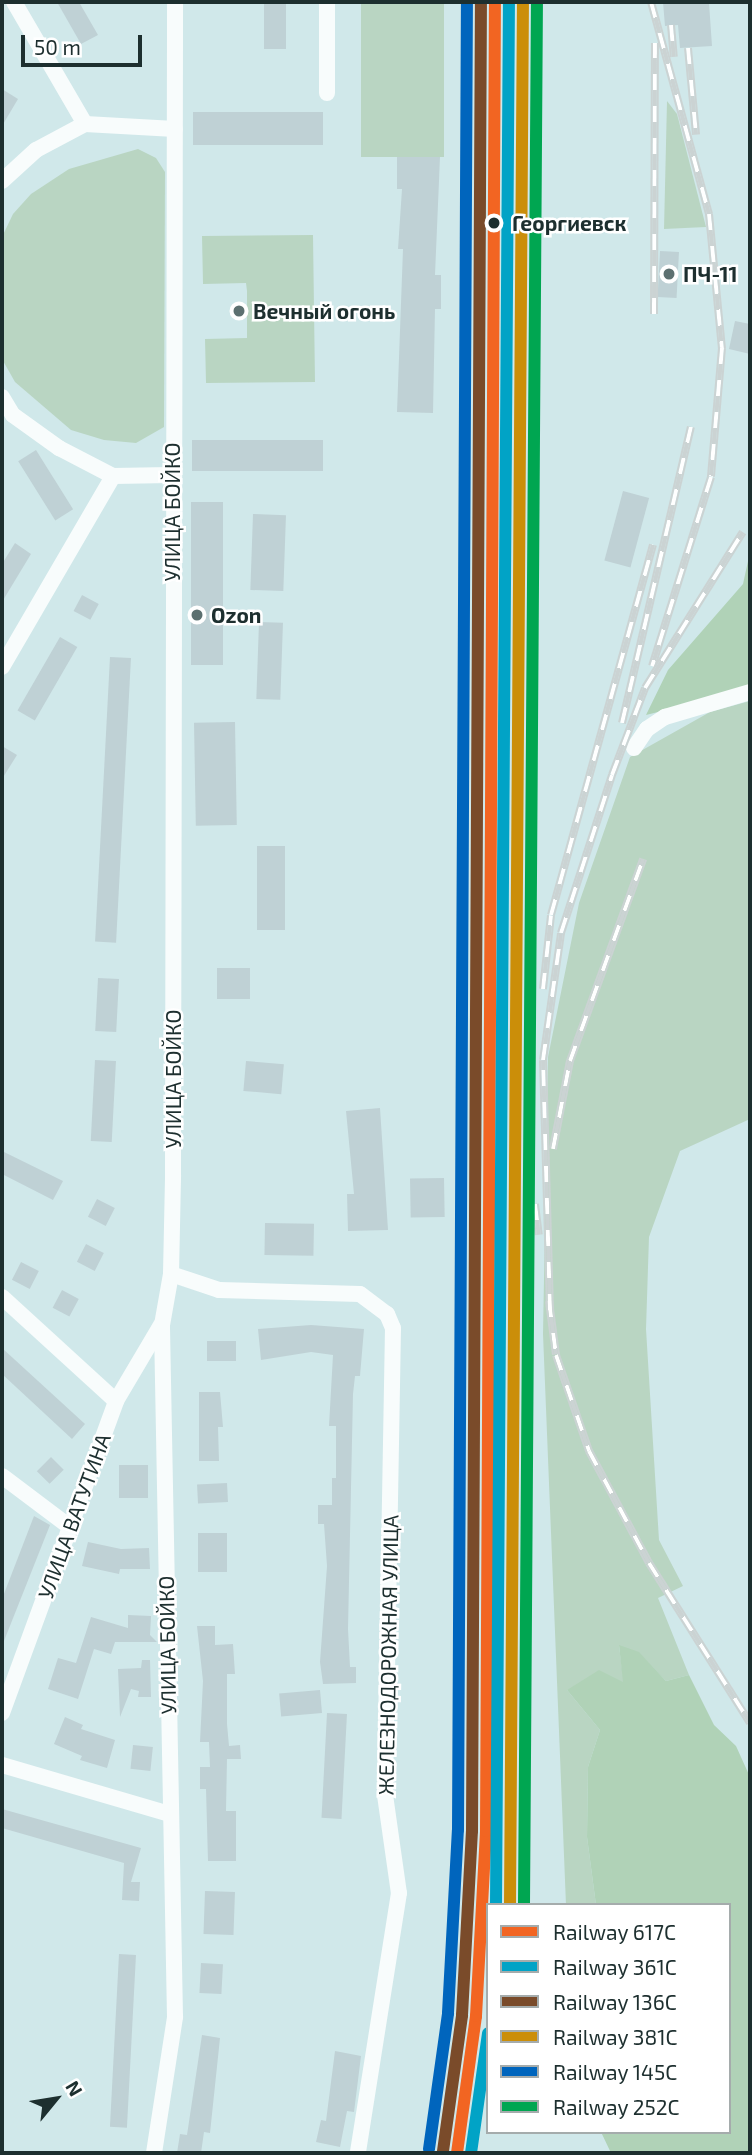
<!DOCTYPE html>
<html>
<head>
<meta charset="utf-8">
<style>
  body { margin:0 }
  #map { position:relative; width:752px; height:2155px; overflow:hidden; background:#d0e8ea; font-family:"Exo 2",sans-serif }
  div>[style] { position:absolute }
  .green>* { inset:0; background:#b9d5c2; transform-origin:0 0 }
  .forest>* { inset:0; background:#b0d2b7 }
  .building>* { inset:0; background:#bfd1d5; transform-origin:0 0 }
  .minor>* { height:16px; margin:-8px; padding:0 8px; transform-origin:8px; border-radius:8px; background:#f8fcfc }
  .rail>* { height:8px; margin-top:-4px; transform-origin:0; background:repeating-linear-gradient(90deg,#fff 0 16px,#cbd3d3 0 32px); box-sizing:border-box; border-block:2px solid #cbd3d3 }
  .rail-1>* { height:12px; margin:-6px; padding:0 6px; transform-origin:6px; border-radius:6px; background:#f26522 }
  .rail-2>* { height:12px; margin:-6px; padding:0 6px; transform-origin:6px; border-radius:6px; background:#01a3c6 }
  .rail-3>* { height:12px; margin:-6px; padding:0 6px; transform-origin:6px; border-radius:6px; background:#7a4b2a }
  .rail-4>* { height:12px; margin:-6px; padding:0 6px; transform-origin:6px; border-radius:6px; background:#cb8e09 }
  .rail-5>* { height:12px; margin:-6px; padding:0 6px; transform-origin:6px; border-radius:6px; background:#0065bd }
  .rail-6>* { height:12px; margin:-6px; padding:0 6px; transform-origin:6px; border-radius:6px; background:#00a651 }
  .dots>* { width:19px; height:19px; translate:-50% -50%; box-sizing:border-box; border:4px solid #fff; border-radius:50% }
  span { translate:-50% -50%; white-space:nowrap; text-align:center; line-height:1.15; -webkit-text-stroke:5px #fff; paint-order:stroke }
  .stop-label { font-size:21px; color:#1d2f2f; font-weight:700 }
  .left { translate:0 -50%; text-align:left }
  .poi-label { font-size:21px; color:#1d2f2f; font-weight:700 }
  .street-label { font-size:21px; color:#1d2f2f }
  .frame { position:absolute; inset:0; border:4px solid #1d2f2f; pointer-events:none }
  .legend { position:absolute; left:486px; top:1903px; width:245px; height:231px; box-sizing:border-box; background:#fff; border:2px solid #a5acac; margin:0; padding:9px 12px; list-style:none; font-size:21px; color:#1d2f2f }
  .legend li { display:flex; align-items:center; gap:14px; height:35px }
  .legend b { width:35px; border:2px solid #a5acac }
  .north { position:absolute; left:21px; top:2064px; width:70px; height:70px; -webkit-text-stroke:5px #fff; paint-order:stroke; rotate:60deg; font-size:19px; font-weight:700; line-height:28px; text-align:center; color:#1d2f2f }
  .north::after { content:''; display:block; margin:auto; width:24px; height:32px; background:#1d2f2f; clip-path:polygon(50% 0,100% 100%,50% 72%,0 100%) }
  .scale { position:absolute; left:21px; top:35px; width:121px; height:32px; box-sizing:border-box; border:4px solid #1d2f2f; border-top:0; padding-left:9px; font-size:21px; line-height:24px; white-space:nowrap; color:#1d2f2f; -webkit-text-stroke:5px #fff; paint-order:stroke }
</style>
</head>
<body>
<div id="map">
  <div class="green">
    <i style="left:361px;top:2px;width:83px;height:155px"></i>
    <i style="clip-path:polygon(667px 101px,677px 114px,706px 227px,664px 229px)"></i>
    <i style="clip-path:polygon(138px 149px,156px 158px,165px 172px,164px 427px,136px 443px,104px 440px,71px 430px,15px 382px,2px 359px,2px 237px,13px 214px,31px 194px,69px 169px)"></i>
    <i style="clip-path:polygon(313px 235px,315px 382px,206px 383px,205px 339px,247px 338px,247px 291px,246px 283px,203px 284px,202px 236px)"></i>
    <i style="clip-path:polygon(750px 701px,750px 1119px,680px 1151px,649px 1237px,646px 1329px,659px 1540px,683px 1586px,658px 1598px,689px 1675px,666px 1681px,639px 1653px,619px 1646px,624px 1683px,567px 1690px,600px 1730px,588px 1767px,587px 1837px,596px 1905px,566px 1905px,543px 1334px,548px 1057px,579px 903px,630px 757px,710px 712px)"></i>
  </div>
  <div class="forest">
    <i style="clip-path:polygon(750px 552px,750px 689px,646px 715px,668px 670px,743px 584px)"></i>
    <i style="clip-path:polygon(619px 1645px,639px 1652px,666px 1681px,689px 1675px,714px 1725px,736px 1746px,750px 1777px,750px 2153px,611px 2153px,601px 2132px,729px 2132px,729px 1905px,596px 1905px,587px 1837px,588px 1767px,600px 1730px,567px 1690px,599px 1670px,623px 1682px)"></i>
  </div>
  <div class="building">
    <i style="clip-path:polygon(57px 2px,79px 2px,98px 35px,81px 44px)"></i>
    <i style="left:264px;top:2px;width:22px;height:47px"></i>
    <i style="clip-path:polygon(663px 2px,709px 3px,712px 46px,680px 48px,678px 25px,665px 26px)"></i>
    <i style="clip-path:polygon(2px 89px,18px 99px,2px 126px)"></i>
    <i style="left:193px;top:112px;width:130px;height:33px"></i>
    <i style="clip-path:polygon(397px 157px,440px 157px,435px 275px,441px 275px,441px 309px,435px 309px,433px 413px,397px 412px,403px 249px,398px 249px,402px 189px,397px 189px)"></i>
    <i style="left:660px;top:251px;width:19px;height:46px;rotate:3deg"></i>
    <i style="clip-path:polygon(735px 321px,750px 324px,750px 354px,729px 349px)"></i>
    <i style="left:192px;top:440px;width:131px;height:31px"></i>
    <i style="left:36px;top:450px;width:70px;height:21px;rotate:58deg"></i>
    <i style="left:623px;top:491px;width:27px;height:72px;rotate:15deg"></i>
    <i style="left:191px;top:502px;width:32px;height:163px"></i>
    <i style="left:253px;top:514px;width:33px;height:76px;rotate:2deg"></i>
    <i style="clip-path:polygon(15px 543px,31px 554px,2px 602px,2px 564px)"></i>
    <i style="left:82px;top:595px;width:19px;height:18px;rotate:28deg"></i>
    <i style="left:259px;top:622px;width:24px;height:77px;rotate:2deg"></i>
    <i style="left:60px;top:637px;width:20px;height:85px;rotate:30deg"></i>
    <i style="left:110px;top:657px;width:21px;height:285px;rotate:3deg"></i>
    <i style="left:235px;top:722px;width:103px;height:41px;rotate:89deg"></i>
    <i style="clip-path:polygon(2px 746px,17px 755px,2px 779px)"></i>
    <i style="left:257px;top:846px;width:28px;height:84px"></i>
    <i style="left:250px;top:968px;width:31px;height:33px;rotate:90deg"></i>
    <i style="left:98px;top:978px;width:21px;height:53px;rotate:3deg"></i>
    <i style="left:95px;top:1060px;width:21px;height:81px;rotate:3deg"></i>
    <i style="left:246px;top:1061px;width:38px;height:30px;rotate:5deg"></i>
    <i style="clip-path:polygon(380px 1108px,388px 1230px,348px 1231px,347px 1194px,354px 1194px,346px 1111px)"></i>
    <i style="clip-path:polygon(2px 1151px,63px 1181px,53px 1200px,2px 1174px)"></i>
    <i style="left:444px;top:1178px;width:39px;height:34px;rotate:89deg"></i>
    <i style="left:97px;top:1199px;width:20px;height:20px;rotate:27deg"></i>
    <i style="left:265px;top:1223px;width:49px;height:32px;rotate:1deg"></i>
    <i style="left:86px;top:1244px;width:20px;height:20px;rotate:27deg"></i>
    <i style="left:21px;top:1262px;width:20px;height:20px;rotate:27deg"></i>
    <i style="left:62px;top:1290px;width:19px;height:20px;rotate:28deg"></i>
    <i style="clip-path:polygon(311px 1325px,364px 1329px,360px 1376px,355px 1376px,353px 1394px,348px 1629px,350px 1667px,356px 1667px,356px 1683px,323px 1684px,320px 1662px,327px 1566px,324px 1524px,318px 1524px,318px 1505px,332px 1505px,332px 1478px,336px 1478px,336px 1426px,329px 1426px,333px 1355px,311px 1352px,261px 1360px,258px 1329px)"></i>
    <i style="left:207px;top:1341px;width:29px;height:20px"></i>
    <i style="clip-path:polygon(2px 1348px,85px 1424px,72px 1439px,2px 1374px)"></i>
    <i style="clip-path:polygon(199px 1392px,220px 1392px,223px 1427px,218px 1427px,219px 1461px,199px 1461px)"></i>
    <i style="left:51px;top:1457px;width:18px;height:20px;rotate:45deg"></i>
    <i style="left:119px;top:1465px;width:29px;height:33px"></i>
    <i style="left:227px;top:1483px;width:19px;height:30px;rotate:87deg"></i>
    <i style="clip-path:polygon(34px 1516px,50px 1525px,2px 1646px,2px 1599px)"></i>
    <i style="left:227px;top:1533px;width:39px;height:29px;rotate:90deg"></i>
    <i style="clip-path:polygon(88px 1542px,121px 1549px,149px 1548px,150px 1569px,120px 1569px,119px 1574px,82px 1566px)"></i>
    <i style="clip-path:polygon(128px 1615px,151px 1616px,150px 1635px,157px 1642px,115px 1642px,111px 1654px,94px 1649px,78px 1699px,48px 1689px,58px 1658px,76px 1663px,91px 1617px,128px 1628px)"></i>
    <i style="clip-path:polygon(197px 1626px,215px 1626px,215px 1645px,233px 1644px,235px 1674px,227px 1674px,227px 1724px,229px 1746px,240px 1745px,241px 1759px,227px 1759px,226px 1811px,236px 1811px,236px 1861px,208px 1861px,206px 1789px,200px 1789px,200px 1767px,210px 1767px,209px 1742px,200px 1742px,203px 1681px)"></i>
    <i style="clip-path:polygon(142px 1660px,150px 1660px,151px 1697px,138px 1697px,139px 1691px,131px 1689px,120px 1717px,118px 1669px,141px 1668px)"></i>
    <i style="left:320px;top:1690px;width:23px;height:41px;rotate:85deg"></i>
    <i style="left:327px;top:1713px;width:20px;height:105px;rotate:3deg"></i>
    <i style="clip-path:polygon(65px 1717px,83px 1725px,81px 1729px,115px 1740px,107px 1768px,80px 1760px,82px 1756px,54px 1744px)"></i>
    <i style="left:133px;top:1745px;width:20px;height:24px;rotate:6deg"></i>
    <i style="clip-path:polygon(2px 1809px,141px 1848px,131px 1882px,140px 1882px,139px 1901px,122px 1900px,124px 1863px,2px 1828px)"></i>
    <i style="left:205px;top:1891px;width:30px;height:43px;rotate:2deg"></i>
    <i style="left:119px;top:1954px;width:17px;height:173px;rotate:3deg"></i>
    <i style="left:201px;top:1963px;width:22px;height:30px;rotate:3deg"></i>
    <i style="clip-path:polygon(202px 2035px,220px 2038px,210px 2133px,204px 2132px,201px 2153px,177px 2153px,180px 2134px,187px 2135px)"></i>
    <i style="clip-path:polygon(335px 2051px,361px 2056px,354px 2112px,347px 2111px,340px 2147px,316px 2142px,321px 2120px,326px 2121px)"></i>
  </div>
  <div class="minor">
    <i style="left:14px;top:2px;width:141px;rotate:59.8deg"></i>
    <i style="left:327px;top:93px;width:91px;rotate:-90deg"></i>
    <i style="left:2px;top:181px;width:46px;rotate:-42.4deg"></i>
    <i style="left:36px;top:150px;width:55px;rotate:-28deg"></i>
    <i style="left:85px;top:124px;width:90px;rotate:3.2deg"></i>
    <i style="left:2px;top:397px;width:21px;rotate:59deg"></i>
    <i style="left:13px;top:415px;width:57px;rotate:35.7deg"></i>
    <i style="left:59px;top:448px;width:61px;rotate:27.4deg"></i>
    <i style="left:113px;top:476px;width:58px;rotate:-1deg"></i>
    <i style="left:2px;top:667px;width:221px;rotate:-59.8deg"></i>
    <i style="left:634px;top:748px;width:23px;rotate:-56deg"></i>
    <i style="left:647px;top:729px;width:22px;rotate:-34deg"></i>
    <i style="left:665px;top:717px;width:89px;rotate:-16.4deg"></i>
    <i style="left:171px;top:1274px;width:51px;rotate:18.4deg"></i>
    <i style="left:219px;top:1290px;width:141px;rotate:1.6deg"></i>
    <i style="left:360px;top:1294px;width:34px;rotate:37deg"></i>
    <i style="left:387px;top:1314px;width:15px;rotate:67deg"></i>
    <i style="left:393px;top:1328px;width:467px;rotate:91deg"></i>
    <i style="left:385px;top:1795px;width:99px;rotate:81.9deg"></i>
    <i style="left:399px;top:1893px;width:263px;rotate:99deg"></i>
    <i style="left:2px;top:1297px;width:154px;rotate:42.4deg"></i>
    <i style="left:2px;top:1476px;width:85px;rotate:36.9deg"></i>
    <i style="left:2px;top:1713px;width:332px;rotate:-69.9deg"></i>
    <i style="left:116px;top:1401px;width:88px;rotate:-59.4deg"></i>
    <i style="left:2px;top:1765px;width:175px;rotate:16.3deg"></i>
    <i style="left:154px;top:2153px;width:138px;rotate:-81.2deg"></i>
    <i style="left:175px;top:2017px;width:692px;rotate:-91.08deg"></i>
    <i style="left:162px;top:1325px;width:52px;rotate:-80deg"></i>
    <i style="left:171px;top:1274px;width:99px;rotate:-88.8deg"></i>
    <i style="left:173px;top:1175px;width:1173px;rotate:-89.9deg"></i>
  </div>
  <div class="rail">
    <i style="left:651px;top:2px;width:220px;rotate:74.7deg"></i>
    <i style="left:709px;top:214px;width:135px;rotate:84.5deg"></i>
    <i style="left:722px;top:348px;width:129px;rotate:94.9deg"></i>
    <i style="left:711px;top:477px;width:198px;rotate:107.3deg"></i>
    <i style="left:671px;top:25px;width:32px;rotate:85deg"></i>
    <i style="left:688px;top:48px;width:87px;rotate:84.7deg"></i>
    <i style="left:654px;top:314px;width:271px;rotate:-89.8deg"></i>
    <i style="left:622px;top:723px;width:304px;rotate:-76.9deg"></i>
    <i style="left:543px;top:989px;width:74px;rotate:-83.8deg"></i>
    <i style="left:551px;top:915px;width:384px;rotate:-74.6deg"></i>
    <i style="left:553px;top:1149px;width:90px;rotate:-79.1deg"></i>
    <i style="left:570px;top:1061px;width:215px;rotate:-70.1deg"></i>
    <i style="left:535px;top:1204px;width:31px;rotate:83deg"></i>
    <i style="left:549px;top:1301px;width:54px;rotate:82.6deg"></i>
    <i style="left:556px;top:1355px;width:102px;rotate:71deg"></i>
    <i style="left:589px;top:1451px;width:127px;rotate:61.8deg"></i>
    <i style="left:649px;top:1563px;width:189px;rotate:57.7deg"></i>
    <i style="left:550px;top:1310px;width:250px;rotate:-91.6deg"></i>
    <i style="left:543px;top:1060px;width:128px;rotate:-81.9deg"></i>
    <i style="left:561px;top:933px;width:166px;rotate:-72.1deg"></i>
    <i style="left:612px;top:775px;width:93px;rotate:-69.2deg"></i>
    <i style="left:645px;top:688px;width:184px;rotate:-57.9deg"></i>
  </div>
  <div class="rail-1">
    <i style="left:457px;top:2153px;width:138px;rotate:-82.1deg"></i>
    <i style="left:476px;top:2016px;width:185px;rotate:-86.9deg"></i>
    <i style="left:486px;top:1831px;width:1829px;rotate:-89.72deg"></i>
  </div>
  <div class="rail-2">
    <i style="left:496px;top:1905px;width:1903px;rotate:-89.61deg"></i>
    <i style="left:471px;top:2153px;width:121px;rotate:-81.9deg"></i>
  </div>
  <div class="rail-3">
    <i style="left:443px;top:2151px;width:137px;rotate:-82deg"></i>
    <i style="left:462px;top:2015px;width:184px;rotate:-86.9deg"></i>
    <i style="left:472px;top:1831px;width:1829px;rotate:-89.72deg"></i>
  </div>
  <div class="rail-4">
    <i style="left:510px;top:1905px;width:1903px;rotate:-89.61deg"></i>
  </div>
  <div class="rail-5">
    <i style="left:429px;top:2149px;width:137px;rotate:-82deg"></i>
    <i style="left:448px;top:2013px;width:183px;rotate:-86.9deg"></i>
    <i style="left:458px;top:1830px;width:1828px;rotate:-89.72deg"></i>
  </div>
  <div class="rail-6">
    <i style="left:524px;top:1905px;width:1903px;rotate:-89.61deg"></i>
  </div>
  <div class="dots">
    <i style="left:494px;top:223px;background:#1d2f2f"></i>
    <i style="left:669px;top:274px;background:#5c7070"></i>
    <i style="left:239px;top:311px;background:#5c7070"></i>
    <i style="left:197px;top:615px;background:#5c7070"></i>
  </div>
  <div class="stop-label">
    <span class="left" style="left:512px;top:223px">Георгиевск</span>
  </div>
  <div class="poi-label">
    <span class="left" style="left:683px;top:274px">ПЧ-11</span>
    <span class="left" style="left:253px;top:311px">Вечный огонь</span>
    <span class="left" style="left:211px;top:615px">Ozon</span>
  </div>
  <div class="street-label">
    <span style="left:172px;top:512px;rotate:-90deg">УЛИЦА БОЙКО</span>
    <span style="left:173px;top:1079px;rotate:-90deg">УЛИЦА БОЙКО</span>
    <span style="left:74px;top:1516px;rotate:-70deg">УЛИЦА ВАТУТИНА</span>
    <span style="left:167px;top:1645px;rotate:-91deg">УЛИЦА БОЙКО</span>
    <span style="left:388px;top:1655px;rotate:-89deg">ЖЕЛЕЗНОДОРОЖНАЯ УЛИЦА</span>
  </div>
  <div class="frame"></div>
  <ul class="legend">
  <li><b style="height:9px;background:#f26522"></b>Railway 617C</li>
  <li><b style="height:9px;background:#01a3c6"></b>Railway 361С</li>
  <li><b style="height:9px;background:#7a4b2a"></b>Railway 136С</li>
  <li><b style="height:9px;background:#cb8e09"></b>Railway 381С</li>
  <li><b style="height:9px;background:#0065bd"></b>Railway 145С</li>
  <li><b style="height:9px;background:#00a651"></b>Railway 252С</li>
  </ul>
  <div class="north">N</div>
  <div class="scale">50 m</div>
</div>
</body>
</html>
